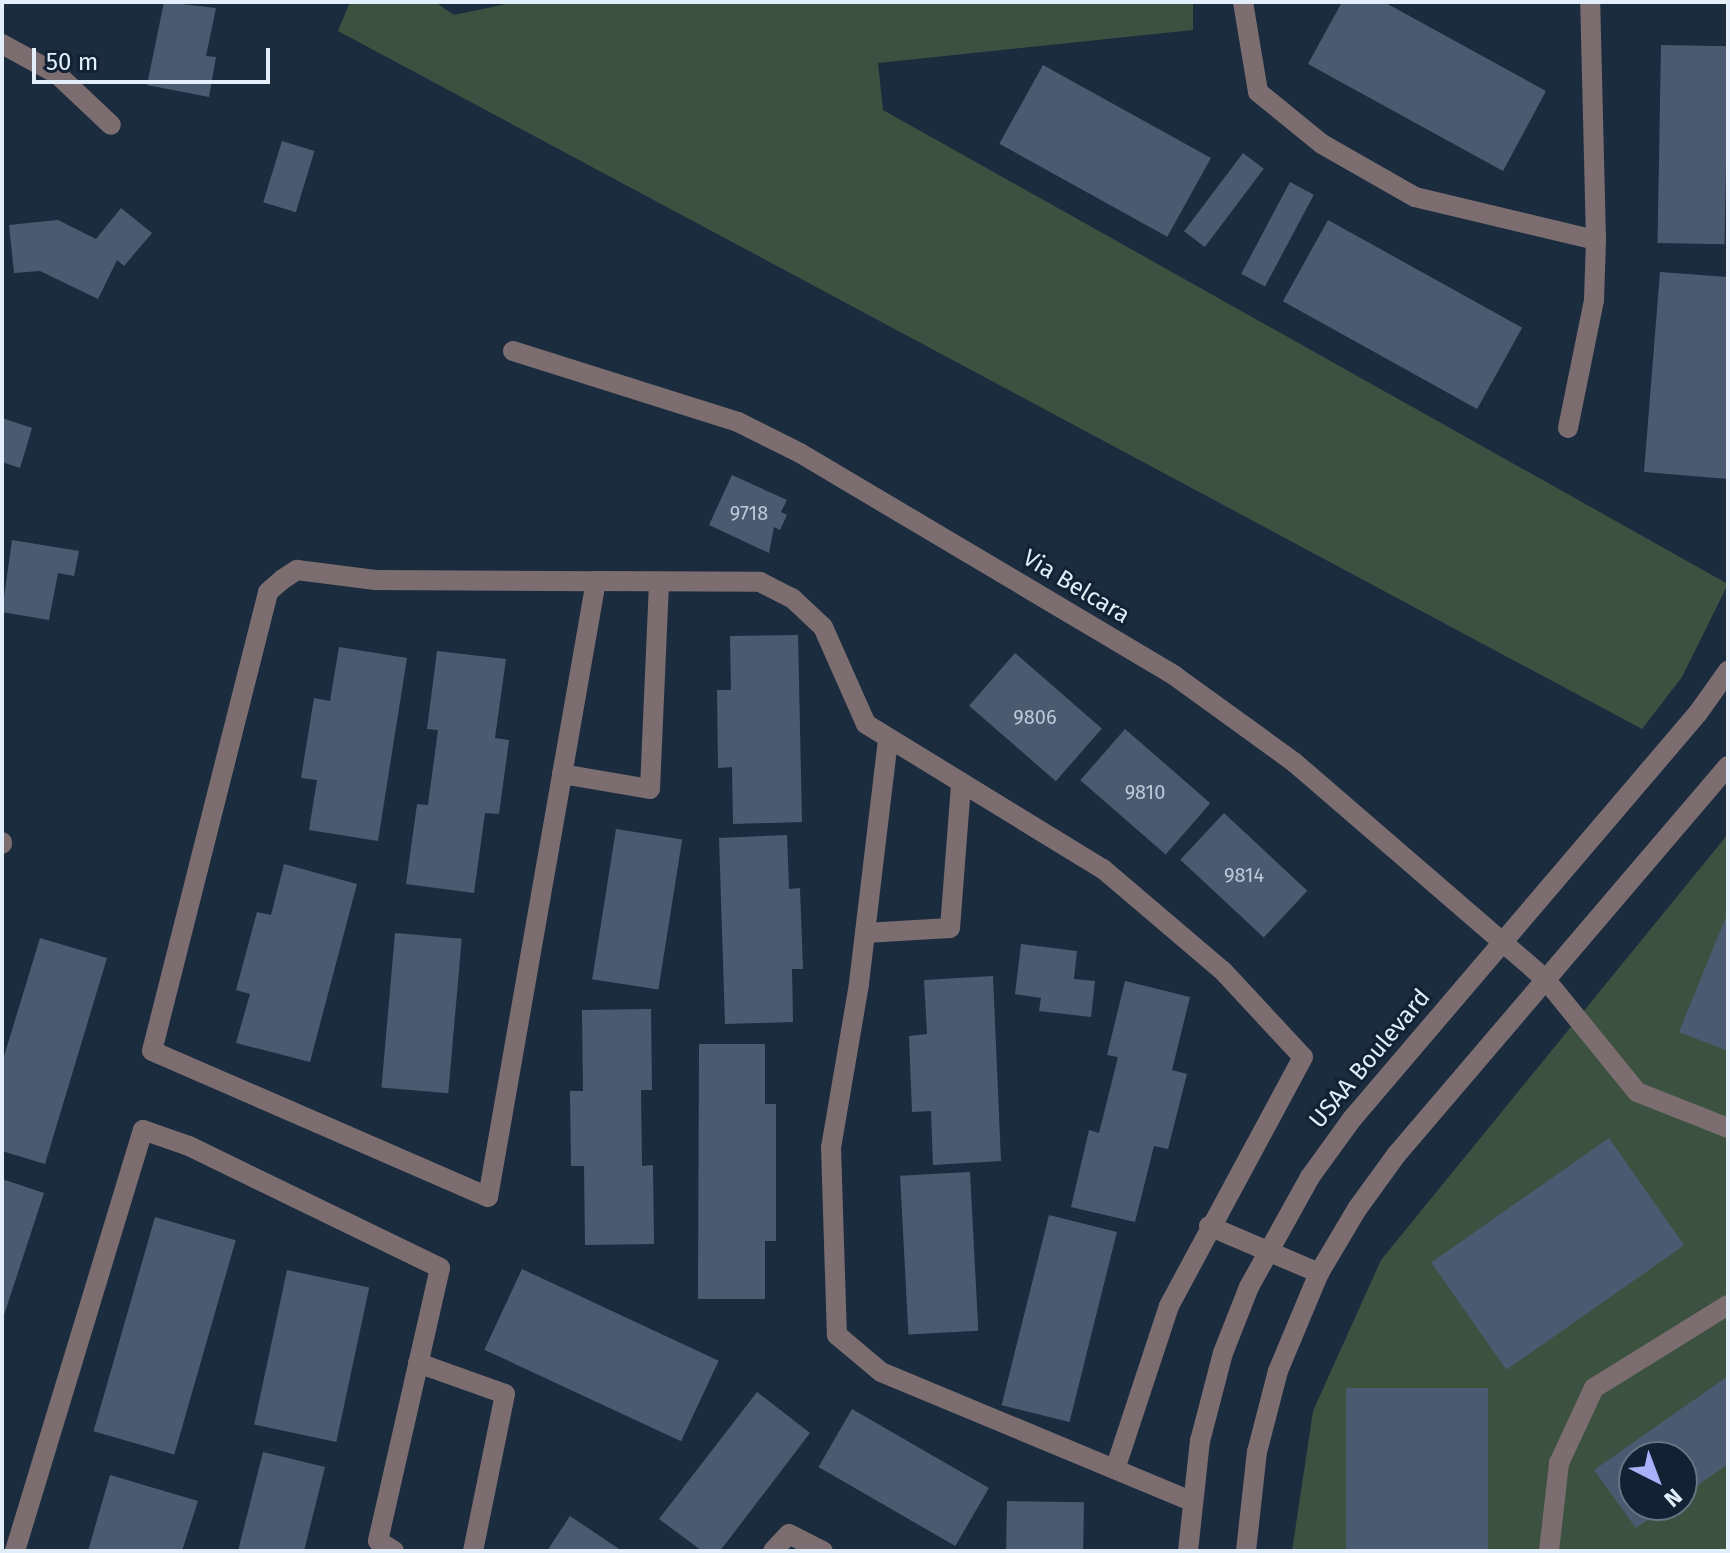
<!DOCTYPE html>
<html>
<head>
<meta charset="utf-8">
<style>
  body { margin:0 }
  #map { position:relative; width:1730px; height:1553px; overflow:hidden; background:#1c2c3f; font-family:"Fira Sans",sans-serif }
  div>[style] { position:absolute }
  .green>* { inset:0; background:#3c5140 }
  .building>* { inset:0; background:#4a5b71; transform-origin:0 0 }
  .minor>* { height:20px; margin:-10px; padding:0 10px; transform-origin:10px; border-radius:10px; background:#7c6e70 }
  span { translate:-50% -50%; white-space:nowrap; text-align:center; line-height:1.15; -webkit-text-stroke:6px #122234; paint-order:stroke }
  .number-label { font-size:20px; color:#bdc9d8 }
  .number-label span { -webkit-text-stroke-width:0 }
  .street-label { font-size:24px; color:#e3eefb }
  .frame { position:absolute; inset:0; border:4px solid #e3eefb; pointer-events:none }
  .north { position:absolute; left:1618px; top:1441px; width:80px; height:80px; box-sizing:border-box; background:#122234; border:2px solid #667484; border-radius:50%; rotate:138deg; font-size:22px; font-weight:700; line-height:32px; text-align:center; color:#e3eefb }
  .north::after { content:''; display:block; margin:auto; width:28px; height:36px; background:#a9b0fc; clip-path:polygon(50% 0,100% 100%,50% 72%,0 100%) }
  .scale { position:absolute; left:32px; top:48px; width:238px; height:36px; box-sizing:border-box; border:4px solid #e3eefb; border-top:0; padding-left:10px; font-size:24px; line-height:28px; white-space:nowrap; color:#e3eefb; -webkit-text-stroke:6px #122234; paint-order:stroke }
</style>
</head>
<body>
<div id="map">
  <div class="green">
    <i style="clip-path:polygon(350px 2px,435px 2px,454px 15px,516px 2px,1193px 2px,1193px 30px,878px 63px,883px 110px,1728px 584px,1682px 677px,1642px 729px,338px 31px)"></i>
    <i style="clip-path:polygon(evenodd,1728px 834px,1728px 1551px,1292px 1551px,1313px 1411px,1381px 1260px,1728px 834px,1634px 1457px,1682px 1457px,1682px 1505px,1634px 1505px,1634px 1457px)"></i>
  </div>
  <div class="building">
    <i style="clip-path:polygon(164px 2px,216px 8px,206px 56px,216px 57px,209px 97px,147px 85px)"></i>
    <i style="clip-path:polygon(1342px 2px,1384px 2px,1546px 91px,1503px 171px,1308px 64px)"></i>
    <i style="left:1661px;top:45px;width:67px;height:198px;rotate:1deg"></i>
    <i style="left:1043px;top:65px;width:192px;height:90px;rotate:29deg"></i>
    <i style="left:282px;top:141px;width:34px;height:64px;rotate:17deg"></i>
    <i style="left:1243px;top:153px;width:26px;height:98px;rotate:37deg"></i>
    <i style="left:1290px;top:182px;width:27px;height:104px;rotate:28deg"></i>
    <i style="clip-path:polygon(121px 208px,152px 233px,124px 266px,117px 260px,98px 299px,40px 271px,14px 273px,9px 225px,58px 220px,96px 239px)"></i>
    <i style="left:1328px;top:220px;width:222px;height:93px;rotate:29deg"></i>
    <i style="clip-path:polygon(1660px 272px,1728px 277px,1728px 479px,1644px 472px)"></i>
    <i style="clip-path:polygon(2px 418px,32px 428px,20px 468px,2px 462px)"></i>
    <i style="clip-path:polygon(732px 475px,787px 500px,781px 512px,787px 515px,780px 530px,774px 527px,769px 553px,709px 525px)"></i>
    <i style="clip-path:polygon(12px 540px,79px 551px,74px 576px,58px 573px,49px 620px,2px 612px)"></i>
    <i style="clip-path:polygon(798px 635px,802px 822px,733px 824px,732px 767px,718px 768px,717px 690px,731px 690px,730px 636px)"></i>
    <i style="clip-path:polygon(339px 647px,407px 658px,378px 841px,309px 830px,317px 780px,301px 778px,314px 698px,330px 701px)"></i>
    <i style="clip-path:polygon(437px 651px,506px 659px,495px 738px,509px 740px,499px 814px,485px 813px,474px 893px,406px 884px,417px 804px,428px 805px,438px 730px,427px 729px)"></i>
    <i style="left:1015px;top:653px;width:115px;height:70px;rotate:41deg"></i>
    <i style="left:1125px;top:729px;width:113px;height:68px;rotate:41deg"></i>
    <i style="left:1224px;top:813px;width:114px;height:64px;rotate:43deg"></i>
    <i style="left:616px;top:829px;width:67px;height:152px;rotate:9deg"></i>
    <i style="clip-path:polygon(787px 835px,789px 889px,800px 888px,803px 969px,792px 969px,793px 1022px,725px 1024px,719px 838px)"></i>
    <i style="clip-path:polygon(284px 864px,357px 884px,310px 1062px,236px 1043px,250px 994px,236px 990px,257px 912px,271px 915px)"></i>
    <i style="clip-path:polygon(1728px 912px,1728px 1051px,1679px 1032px)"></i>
    <i style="left:395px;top:933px;width:67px;height:155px;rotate:5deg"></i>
    <i style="clip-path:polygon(40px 938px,107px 958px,45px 1164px,2px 1151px,2px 1063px)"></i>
    <i style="clip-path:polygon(1021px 944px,1077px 951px,1074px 979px,1095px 981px,1091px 1017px,1039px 1011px,1041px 998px,1015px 994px)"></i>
    <i style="clip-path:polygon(993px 976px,1001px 1161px,933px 1165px,931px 1111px,912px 1112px,909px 1036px,927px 1034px,924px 980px)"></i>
    <i style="clip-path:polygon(1125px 981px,1190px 997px,1172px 1070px,1187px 1074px,1168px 1149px,1154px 1146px,1135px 1222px,1071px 1207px,1089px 1130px,1099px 1133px,1118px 1057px,1107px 1055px)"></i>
    <i style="clip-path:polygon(651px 1009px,652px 1090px,641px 1090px,642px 1166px,653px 1165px,654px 1244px,585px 1245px,584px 1166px,571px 1166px,570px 1091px,583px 1091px,582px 1010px)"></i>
    <i style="clip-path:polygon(699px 1044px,765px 1044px,765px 1104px,776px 1104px,776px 1241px,765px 1241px,765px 1299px,698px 1299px)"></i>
    <i style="left:1609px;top:1138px;width:131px;height:217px;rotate:55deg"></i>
    <i style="left:970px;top:1172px;width:159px;height:70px;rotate:87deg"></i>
    <i style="clip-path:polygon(2px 1179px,44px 1193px,3px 1318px,2px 1318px)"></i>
    <i style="left:1049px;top:1215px;width:70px;height:196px;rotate:14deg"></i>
    <i style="left:155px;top:1217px;width:84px;height:223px;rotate:16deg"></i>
    <i style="left:522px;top:1269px;width:217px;height:89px;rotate:25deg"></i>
    <i style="left:287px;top:1270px;width:84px;height:158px;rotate:12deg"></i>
    <i style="clip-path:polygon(1728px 1376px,1728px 1464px,1682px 1496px,1682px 1457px,1634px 1457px,1634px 1505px,1669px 1505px,1636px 1528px,1594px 1470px)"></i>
    <i style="left:1488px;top:1388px;width:163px;height:142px;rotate:90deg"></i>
    <i style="clip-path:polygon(757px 1392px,810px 1433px,720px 1551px,702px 1551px,659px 1519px)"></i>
    <i style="left:852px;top:1409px;width:158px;height:67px;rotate:30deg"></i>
    <i style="clip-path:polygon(263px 1452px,325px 1467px,304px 1551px,238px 1551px)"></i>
    <i style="clip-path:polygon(110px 1475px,198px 1501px,182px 1551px,88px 1551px)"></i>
    <i style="left:1007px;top:1501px;width:77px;height:50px;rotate:1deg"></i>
    <i style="clip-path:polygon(570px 1516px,622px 1551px,547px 1551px)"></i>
  </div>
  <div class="minor">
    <i style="left:1243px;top:2px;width:91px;rotate:80.5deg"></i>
    <i style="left:1258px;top:92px;width:82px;rotate:39.1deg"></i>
    <i style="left:1322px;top:144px;width:107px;rotate:29.7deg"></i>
    <i style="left:1415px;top:197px;width:186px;rotate:13.4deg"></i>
    <i style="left:1596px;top:240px;width:238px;rotate:-91.4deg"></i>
    <i style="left:2px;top:44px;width:63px;rotate:28.6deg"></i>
    <i style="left:57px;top:74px;width:74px;rotate:43.4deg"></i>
    <i style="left:513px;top:351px;width:236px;rotate:17.5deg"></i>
    <i style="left:738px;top:422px;width:69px;rotate:26.6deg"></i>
    <i style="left:800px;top:453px;width:436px;rotate:30.7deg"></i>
    <i style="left:1175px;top:676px;width:148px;rotate:35.9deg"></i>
    <i style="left:1295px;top:763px;width:332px;rotate:40.8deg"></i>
    <i style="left:1546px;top:980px;width:144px;rotate:50.9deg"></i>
    <i style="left:1637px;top:1092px;width:98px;rotate:21.6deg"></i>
    <i style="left:1568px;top:428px;width:131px;rotate:-78.5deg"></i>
    <i style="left:1594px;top:300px;width:60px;rotate:-88.1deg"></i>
    <i style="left:596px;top:581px;width:625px;rotate:99.94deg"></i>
    <i style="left:488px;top:1197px;width:366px;rotate:-156.5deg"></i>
    <i style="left:152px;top:1051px;width:473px;rotate:-75.8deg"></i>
    <i style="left:268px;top:592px;width:20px;rotate:-41deg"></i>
    <i style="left:283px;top:579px;width:17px;rotate:-33deg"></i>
    <i style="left:297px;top:570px;width:79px;rotate:7.3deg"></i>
    <i style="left:375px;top:580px;width:221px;rotate:0.3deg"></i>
    <i style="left:596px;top:581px;width:164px;rotate:0.3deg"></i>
    <i style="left:760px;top:582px;width:36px;rotate:27deg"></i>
    <i style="left:792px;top:598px;width:42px;rotate:43.1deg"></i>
    <i style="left:823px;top:627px;width:106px;rotate:66.1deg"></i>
    <i style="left:866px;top:724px;width:278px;rotate:31.5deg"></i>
    <i style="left:1103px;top:869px;width:157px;rotate:40.4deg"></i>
    <i style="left:1223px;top:971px;width:117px;rotate:47.1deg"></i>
    <i style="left:1303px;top:1057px;width:283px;rotate:118.3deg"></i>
    <i style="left:1169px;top:1306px;width:172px;rotate:108.3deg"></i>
    <i style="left:888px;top:740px;width:246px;rotate:96.8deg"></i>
    <i style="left:859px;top:984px;width:165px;rotate:99.7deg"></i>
    <i style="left:831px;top:1147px;width:188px;rotate:88.2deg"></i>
    <i style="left:837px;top:1335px;width:57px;rotate:40.1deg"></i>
    <i style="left:881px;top:1372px;width:338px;rotate:22.6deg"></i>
    <i style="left:562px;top:774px;width:89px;rotate:9.7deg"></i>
    <i style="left:650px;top:789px;width:207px;rotate:-87.5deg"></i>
    <i style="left:2px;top:842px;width:2px;rotate:90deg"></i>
    <i style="left:865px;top:933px;width:85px;rotate:-3.4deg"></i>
    <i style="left:950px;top:928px;width:144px;rotate:-85.6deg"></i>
    <i style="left:1209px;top:1226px;width:120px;rotate:23.1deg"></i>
    <i style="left:418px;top:1363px;width:92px;rotate:19.6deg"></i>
    <i style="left:505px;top:1394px;width:160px;rotate:101.5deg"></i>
    <i style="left:15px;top:1551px;width:440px;rotate:-73.1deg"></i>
    <i style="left:143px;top:1130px;width:49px;rotate:19.2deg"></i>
    <i style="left:189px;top:1146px;width:279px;rotate:25.9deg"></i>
    <i style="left:440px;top:1268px;width:280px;rotate:102.8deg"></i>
    <i style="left:378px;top:1541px;width:19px;rotate:32deg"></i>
    <i style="left:773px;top:1551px;width:23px;rotate:-47deg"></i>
    <i style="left:789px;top:1534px;width:38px;rotate:27deg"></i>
    <i style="left:1188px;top:1551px;width:111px;rotate:-83.8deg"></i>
    <i style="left:1200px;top:1441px;width:91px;rotate:-75.4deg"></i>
    <i style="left:1223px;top:1353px;width:71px;rotate:-68.5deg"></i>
    <i style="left:1249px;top:1287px;width:126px;rotate:-61deg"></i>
    <i style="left:1310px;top:1177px;width:72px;rotate:-54.1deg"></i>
    <i style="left:1352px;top:1119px;width:533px;rotate:-49.56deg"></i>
    <i style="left:1698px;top:713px;width:52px;rotate:-54.5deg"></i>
    <i style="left:1246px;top:1551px;width:100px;rotate:-83.7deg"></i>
    <i style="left:1257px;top:1452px;width:84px;rotate:-75.5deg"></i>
    <i style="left:1278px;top:1371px;width:106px;rotate:-67.3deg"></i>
    <i style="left:1319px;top:1273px;width:74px;rotate:-59.3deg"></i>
    <i style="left:1357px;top:1209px;width:68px;rotate:-54deg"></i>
    <i style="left:1397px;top:1154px;width:510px;rotate:-49.53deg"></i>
    <i style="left:1549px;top:1551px;width:89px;rotate:-83.5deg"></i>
    <i style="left:1559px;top:1463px;width:83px;rotate:-65deg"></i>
    <i style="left:1594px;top:1388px;width:158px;rotate:-31.8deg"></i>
  </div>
  <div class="number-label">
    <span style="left:749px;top:513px">9718</span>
    <span style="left:1035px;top:717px">9806</span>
    <span style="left:1145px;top:792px">9810</span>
    <span style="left:1244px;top:875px">9814</span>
  </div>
  <div class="street-label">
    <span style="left:1076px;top:587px;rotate:31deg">Via Belcara</span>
    <span style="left:1370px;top:1059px;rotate:-50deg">USAA Boulevard</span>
  </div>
  <div class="frame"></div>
  <div class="north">N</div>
  <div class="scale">50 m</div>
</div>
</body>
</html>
